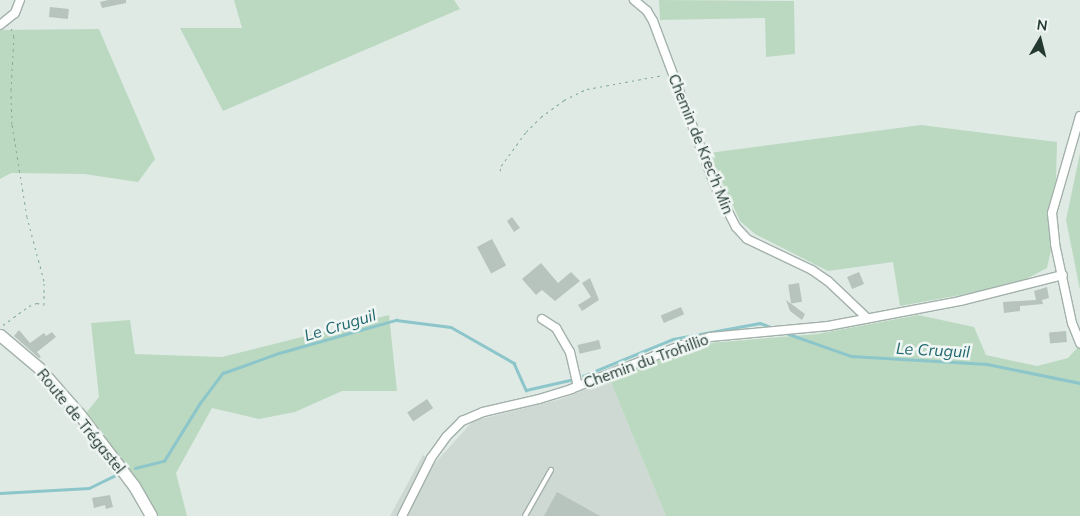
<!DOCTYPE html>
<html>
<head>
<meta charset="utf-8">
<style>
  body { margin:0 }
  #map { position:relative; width:1080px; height:516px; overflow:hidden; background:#e0eae5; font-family:Mulish,sans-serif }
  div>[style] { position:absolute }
  .built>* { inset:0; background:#ced9d3 }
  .green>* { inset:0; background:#bbd9c0 }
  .stream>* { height:2.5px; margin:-1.25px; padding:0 1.25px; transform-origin:1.25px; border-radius:1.25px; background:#8cc6ca }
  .building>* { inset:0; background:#b6c4bd; transform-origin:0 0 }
  .path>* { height:1px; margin-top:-0.5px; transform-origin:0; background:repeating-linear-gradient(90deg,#83aa9b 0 2.5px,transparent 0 6.5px) }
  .roads { filter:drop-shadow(1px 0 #a3b1ab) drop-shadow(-1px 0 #a3b1ab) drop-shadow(0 1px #a3b1ab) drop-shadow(0 -1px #a3b1ab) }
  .service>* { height:4px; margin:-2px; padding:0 2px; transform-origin:2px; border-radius:2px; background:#fff }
  .minor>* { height:8px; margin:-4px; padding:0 4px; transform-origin:4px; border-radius:4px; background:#fff }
  .secondary>* { height:11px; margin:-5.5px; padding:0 5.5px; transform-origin:5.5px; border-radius:5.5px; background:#fff }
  span { translate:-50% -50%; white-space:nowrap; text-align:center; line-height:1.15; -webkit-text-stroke:5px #f0f6f3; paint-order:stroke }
  .street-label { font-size:15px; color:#223831 }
  .water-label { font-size:16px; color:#22686e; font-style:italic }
  .north { position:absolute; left:1015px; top:15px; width:50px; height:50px; -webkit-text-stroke:4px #f0f6f3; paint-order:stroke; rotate:8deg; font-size:14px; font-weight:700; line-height:20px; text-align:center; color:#223831 }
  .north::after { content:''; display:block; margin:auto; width:18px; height:22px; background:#223831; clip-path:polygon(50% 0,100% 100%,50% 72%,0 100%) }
</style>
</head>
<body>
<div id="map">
  <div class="built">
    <i style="clip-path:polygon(610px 380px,666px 516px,390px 516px,423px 455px,434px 464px,473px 421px,561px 399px)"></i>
  </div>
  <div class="green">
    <i style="clip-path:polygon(234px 0,454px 0,460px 9px,223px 111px,180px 28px,242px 28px)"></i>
    <i style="clip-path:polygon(659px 0,794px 1px,795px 54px,766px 57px,765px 18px,660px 20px)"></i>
    <i style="clip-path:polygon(99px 29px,155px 159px,138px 182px,84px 174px,11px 173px,0 179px,0 30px)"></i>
    <i style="clip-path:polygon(921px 125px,1057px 142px,1056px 180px,1049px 206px,1051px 250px,1047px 268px,1026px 279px,988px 290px,900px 306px,893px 262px,828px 271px,755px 234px,740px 221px,709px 153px)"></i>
    <i style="clip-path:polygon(1080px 153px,1080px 290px,1066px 220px)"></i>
    <i style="clip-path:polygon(389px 315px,397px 391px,342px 391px,295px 412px,259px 419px,212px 408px,176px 473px,187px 516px,157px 516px,86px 413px,99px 397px,91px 323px,130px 320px,135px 354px,222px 357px)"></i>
    <i style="clip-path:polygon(918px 315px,974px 327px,986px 355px,1037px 366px,1068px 358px,1080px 345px,1080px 516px,666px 516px,610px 380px,698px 344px,817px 334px)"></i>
  </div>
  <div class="stream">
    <i style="left:786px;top:333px;width:69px;rotate:19.5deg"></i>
    <i style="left:851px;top:356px;width:136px;rotate:3.4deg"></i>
    <i style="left:987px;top:364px;width:95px;rotate:11.5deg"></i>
    <i style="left:583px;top:376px;width:97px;rotate:-22.3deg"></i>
    <i style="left:673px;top:339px;width:88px;rotate:-10.4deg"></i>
    <i style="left:760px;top:323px;width:15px;rotate:20deg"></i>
    <i style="left:135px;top:468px;width:30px;rotate:-14deg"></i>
    <i style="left:164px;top:461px;width:68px;rotate:-58.2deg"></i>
    <i style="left:200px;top:403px;width:38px;rotate:-53deg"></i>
    <i style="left:223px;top:373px;width:59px;rotate:-19.7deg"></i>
    <i style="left:279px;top:353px;width:122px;rotate:-15.8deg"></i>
    <i style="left:396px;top:320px;width:55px;rotate:7.3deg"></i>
    <i style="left:451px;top:327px;width:73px;rotate:29.7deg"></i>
    <i style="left:514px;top:363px;width:30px;rotate:66deg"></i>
    <i style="left:526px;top:390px;width:49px;rotate:-12.9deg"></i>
    <i style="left:0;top:493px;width:89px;rotate:-3.2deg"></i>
    <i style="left:89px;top:488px;width:30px;rotate:-26deg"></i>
  </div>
  <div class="building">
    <i style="clip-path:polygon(108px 0,126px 0,126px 3px,102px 8px,100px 2px)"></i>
    <i style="left:50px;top:7px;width:19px;height:10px;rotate:6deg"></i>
    <i style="clip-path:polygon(512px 217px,520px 228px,514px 232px,507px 221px)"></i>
    <i style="left:492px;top:239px;width:30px;height:17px;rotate:62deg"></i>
    <i style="clip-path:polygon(541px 263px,558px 283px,571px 272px,580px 281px,555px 301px,542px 290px,536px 295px,522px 279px)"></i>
    <i style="left:859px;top:272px;width:13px;height:13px;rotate:67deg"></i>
    <i style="clip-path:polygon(590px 278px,599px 300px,582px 311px,578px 305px,591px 297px,582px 283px)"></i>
    <i style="left:799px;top:283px;width:19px;height:11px;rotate:81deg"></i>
    <i style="clip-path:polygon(1047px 287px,1049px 298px,1042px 300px,1043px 304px,1020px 306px,1020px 311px,1004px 313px,1003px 302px,1036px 300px,1034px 291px)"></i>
    <i style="clip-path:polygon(786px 300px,805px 314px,802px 320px,790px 311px)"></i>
    <i style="left:681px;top:307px;width:8px;height:22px;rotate:67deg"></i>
    <i style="clip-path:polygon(19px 330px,30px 343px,44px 333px,46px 336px,52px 332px,56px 337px,37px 352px,41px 357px,39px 358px,14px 336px)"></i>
    <i style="left:1066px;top:331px;width:11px;height:17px;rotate:85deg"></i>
    <i style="left:599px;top:340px;width:9px;height:22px;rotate:77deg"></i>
    <i style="left:427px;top:399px;width:11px;height:24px;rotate:56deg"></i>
    <i style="clip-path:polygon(557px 492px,600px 516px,544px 516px)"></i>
    <i style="clip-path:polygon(110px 495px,113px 507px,106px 509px,105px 505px,94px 508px,92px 498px)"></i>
  </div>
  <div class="path">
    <i style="left:500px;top:171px;width:5px;rotate:-79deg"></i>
    <i style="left:501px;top:166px;width:42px;rotate:-53.7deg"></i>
    <i style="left:526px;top:132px;width:21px;rotate:-45deg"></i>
    <i style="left:541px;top:117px;width:29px;rotate:-36deg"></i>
    <i style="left:564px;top:100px;width:25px;rotate:-26deg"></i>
    <i style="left:587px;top:89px;width:78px;rotate:-10.3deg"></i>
    <i style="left:3px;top:325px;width:32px;rotate:-36deg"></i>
    <i style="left:29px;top:306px;width:9px;rotate:-21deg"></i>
    <i style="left:37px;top:303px;width:7px;rotate:16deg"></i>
    <i style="left:44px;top:305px;width:24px;rotate:-90deg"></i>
    <i style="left:44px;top:281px;width:66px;rotate:-104.9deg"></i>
    <i style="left:27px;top:217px;width:94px;rotate:-99.2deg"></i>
    <i style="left:12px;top:124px;width:34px;rotate:-92deg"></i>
    <i style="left:11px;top:90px;width:53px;rotate:-86.8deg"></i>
    <i style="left:14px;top:37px;width:9px;rotate:-108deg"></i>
  </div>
  <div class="roads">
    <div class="service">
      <i style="left:525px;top:516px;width:53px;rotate:-60.5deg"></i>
    </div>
    <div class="minor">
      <i style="left:634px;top:0;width:17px;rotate:40deg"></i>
      <i style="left:647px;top:11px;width:12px;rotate:59deg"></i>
      <i style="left:653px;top:21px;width:176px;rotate:69.4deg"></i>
      <i style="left:715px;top:186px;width:46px;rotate:62.9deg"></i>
      <i style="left:736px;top:227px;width:16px;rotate:47deg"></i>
      <i style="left:747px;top:239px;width:72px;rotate:25.5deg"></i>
      <i style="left:812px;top:270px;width:19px;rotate:35deg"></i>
      <i style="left:828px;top:281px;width:54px;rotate:43.5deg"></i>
      <i style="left:0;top:25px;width:19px;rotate:-39deg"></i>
      <i style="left:15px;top:13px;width:14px;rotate:-69deg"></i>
      <i style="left:1080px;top:116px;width:101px;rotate:106.1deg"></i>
      <i style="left:1052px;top:213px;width:31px;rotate:84deg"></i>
      <i style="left:1055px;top:244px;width:81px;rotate:77.9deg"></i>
      <i style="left:1072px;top:323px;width:22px;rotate:68deg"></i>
      <i style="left:542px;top:319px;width:17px;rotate:33deg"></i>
      <i style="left:556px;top:328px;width:28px;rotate:60deg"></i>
      <i style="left:570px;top:352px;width:35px;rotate:77deg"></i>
      <i style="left:402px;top:516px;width:65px;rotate:-63.4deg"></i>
      <i style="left:431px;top:458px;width:26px;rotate:-54deg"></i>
      <i style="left:446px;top:437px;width:23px;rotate:-45deg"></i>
      <i style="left:462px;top:421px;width:23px;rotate:-23deg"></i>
      <i style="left:483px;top:412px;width:57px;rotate:-13.1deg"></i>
      <i style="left:539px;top:399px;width:34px;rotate:-17deg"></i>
      <i style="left:571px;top:389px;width:119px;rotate:-21.6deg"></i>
      <i style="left:682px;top:345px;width:29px;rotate:-16deg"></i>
      <i style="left:710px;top:337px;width:119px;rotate:-5.3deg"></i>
      <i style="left:828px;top:326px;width:134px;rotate:-10.7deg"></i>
      <i style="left:960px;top:301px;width:106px;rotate:-14.2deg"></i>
    </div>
    <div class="secondary">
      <i style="left:0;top:335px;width:51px;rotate:40.2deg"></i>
      <i style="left:39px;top:368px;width:62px;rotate:48.9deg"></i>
      <i style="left:80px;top:415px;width:89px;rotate:52.7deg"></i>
      <i style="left:134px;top:486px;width:34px;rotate:60deg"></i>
    </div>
  </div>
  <div class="street-label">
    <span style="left:701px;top:144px;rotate:68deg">Chemin de Krec'h Min</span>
    <span style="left:646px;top:361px;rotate:-20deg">Chemin du Trohillio</span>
    <span style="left:81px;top:421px;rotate:51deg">Route de Trégastel</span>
  </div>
  <div class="water-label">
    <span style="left:340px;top:325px;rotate:-17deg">Le Cruguil</span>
    <span style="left:933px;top:350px;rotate:3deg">Le Cruguil</span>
  </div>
  <div class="north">N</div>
</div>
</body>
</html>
